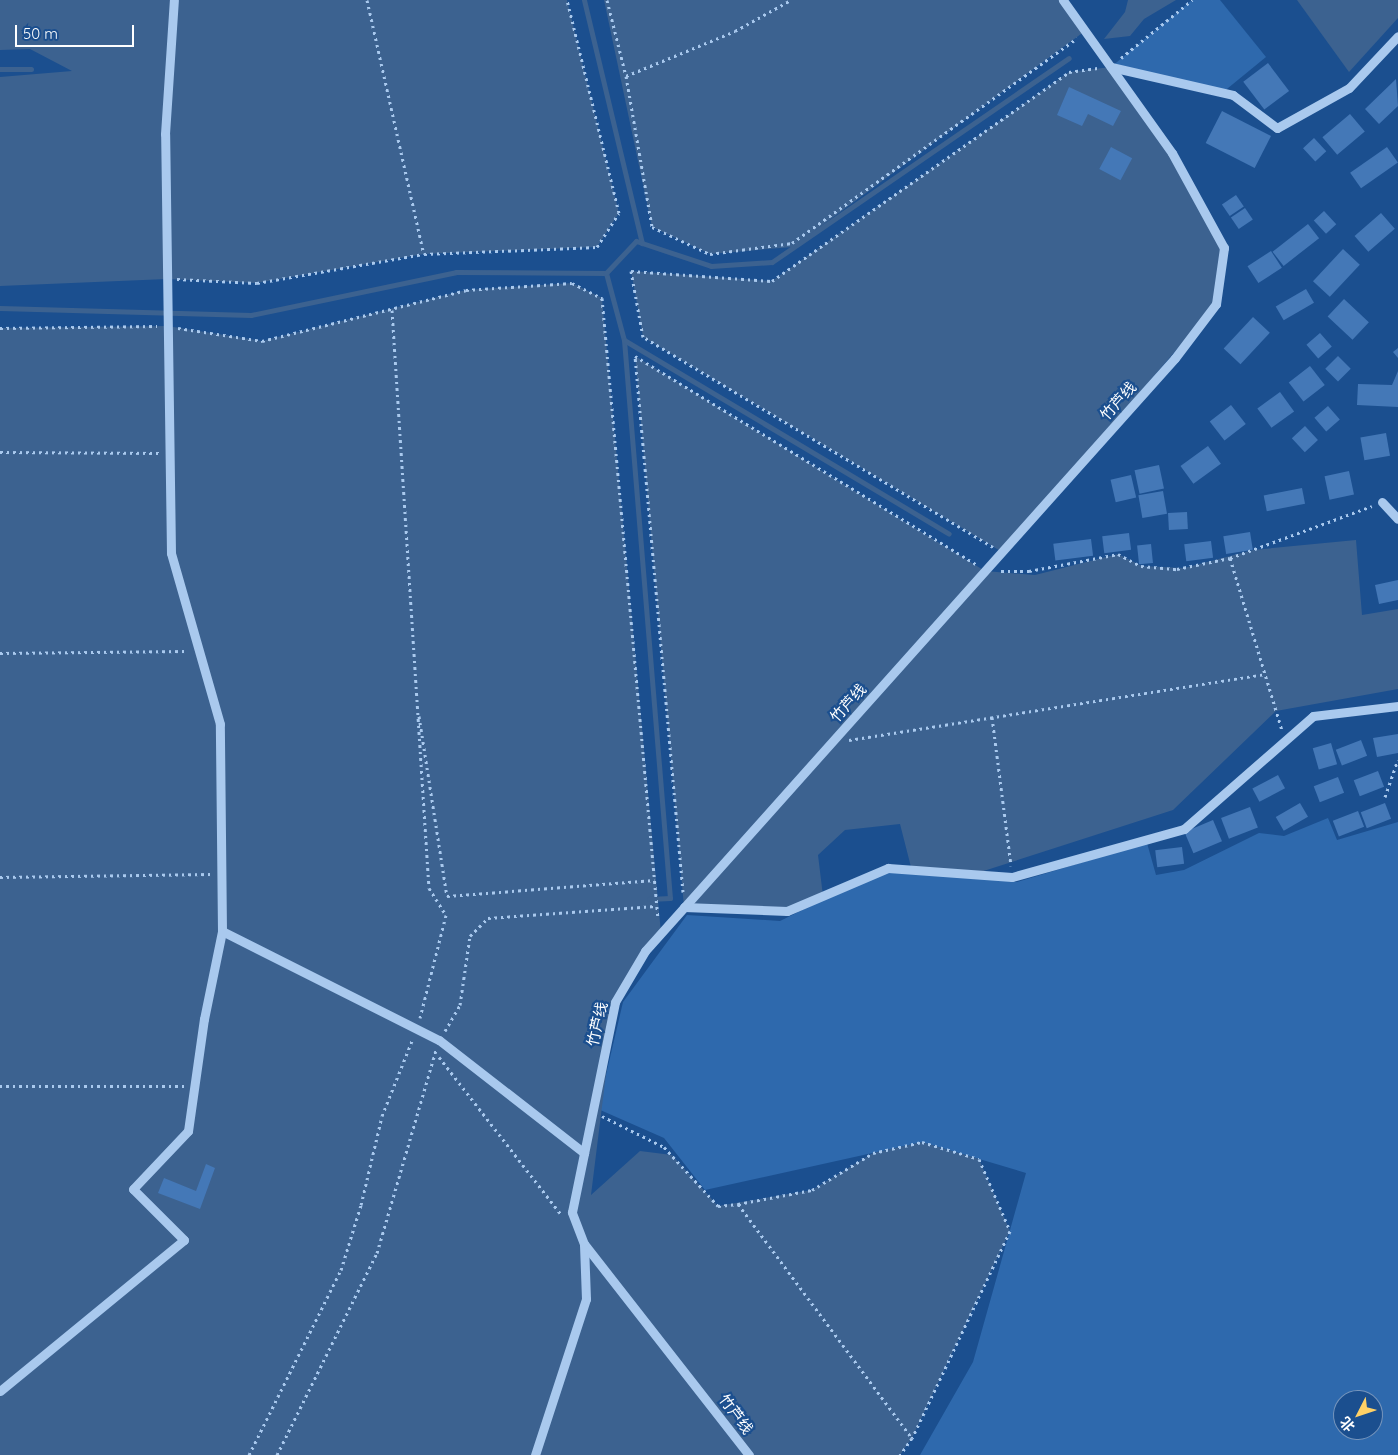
<!DOCTYPE html>
<html>
<head>
<meta charset="utf-8">
<style>
  body { margin:0 }
  #map { position:relative; width:1398px; height:1455px; overflow:hidden; background:#1b4f8f; font-family:Quicksand,"Noto Sans SC",sans-serif }
  div>[style] { position:absolute }
  .green>* { inset:0; background:#2e69ad }
  .water>* { inset:0; background:#3c6290 }
  .stream>* { height:5px; margin:-2.5px; padding:0 2.5px; transform-origin:2.5px; border-radius:2.5px; background:#3c6290 }
  .building>* { inset:0; background:#4478b7; transform-origin:0 0 }
  .path>* { height:3px; margin-top:-1.5px; transform-origin:0; background:repeating-linear-gradient(90deg,#a9c9ee 0 2.5px,transparent 0 6.5px) }
  .minor>* { height:9px; margin:-4.5px; padding:0 4.5px; transform-origin:4.5px; border-radius:4.5px; background:#a9c9ee }
  span { translate:-50% -50%; white-space:nowrap; text-align:center; line-height:1.15; -webkit-text-stroke:4.5px #1b4f8f; paint-order:stroke }
  .street-label { font-size:15px; color:#fff }
  .north { position:absolute; left:1333px; top:1390px; width:50px; height:50px; box-sizing:border-box; background:#1b4f8f; border:1px solid #7695bc; border-radius:50%; rotate:229deg; font-size:14px; font-weight:700; line-height:20px; text-align:center; color:#fff }
  .north::after { content:''; display:block; margin:auto; width:18px; height:22px; background:#ffd166; clip-path:polygon(50% 0,100% 100%,50% 72%,0 100%) }
  .scale { position:absolute; left:15px; top:25px; width:119px; height:22px; box-sizing:border-box; border:2px solid #fff; border-top:0; padding-left:6px; font-size:15px; line-height:18px; white-space:nowrap; color:#fff; -webkit-text-stroke:4px #1b4f8f; paint-order:stroke }
</style>
</head>
<body>
<div id="map">
  <div class="green">
    <i style="clip-path:polygon(1192px 0,1220px 0,1266px 57px,1222px 93px,1111px 67px)"></i>
    <i style="clip-path:polygon(evenodd,1328px 818px,1337px 840px,1398px 822px,1398px 1455px,920px 1455px,973px 1362px,1026px 1173px,922px 1142px,705px 1190px,664px 1138px,598px 1109px,623px 1002px,687px 915px,780px 921px,888px 868px,1017px 882px,1147px 843px,1156px 875px,1184px 870px,1259px 833px,1284px 836px,1328px 818px,1343px 1400px,1373px 1400px,1373px 1430px,1343px 1430px,1343px 1400px)"></i>
  </div>
  <div class="water">
    <i style="clip-path:polygon(0 0,567px 0,619px 213px,597px 247px,424px 254px,257px 283px,167px 279px,0 286px,0 77px,72px 71px,30px 49px,0 50px)"></i>
    <i style="clip-path:polygon(604px 0,1063px 0,1085px 31px,793px 247px,710px 254px,652px 227px)"></i>
    <i style="clip-path:polygon(1128px 0,1176px 0,1144px 19px,1130px 36px,1104px 39px,1125px 12px)"></i>
    <i style="clip-path:polygon(1297px 0,1398px 0,1398px 18px,1349px 72px)"></i>
    <i style="clip-path:polygon(1111px 67px,1172px 153px,1224px 248px,1216px 304px,1002px 552px,643px 337px,631px 271px,772px 281px,1069px 72px)"></i>
    <i style="clip-path:polygon(572px 283px,602px 298px,661px 933px,615px 1002px,591px 1195px,640px 1151px,672px 1155px,718px 1206px,812px 1190px,873px 1153px,922px 1142px,979px 1159px,1010px 1231px,912px 1438px,900px 1455px,0 1455px,0 328px,167px 326px,262px 341px,466px 290px)"></i>
    <i style="clip-path:polygon(635px 356px,985px 571px,1035px 575px,1118px 554px,1142px 566px,1184px 568px,1253px 550px,1356px 540px,1362px 615px,1398px 609px,1398px 689px,1276px 711px,1173px 810px,968px 876px,912px 871px,900px 824px,845px 830px,818px 855px,823px 896px,787px 911px,684px 907px)"></i>
  </div>
  <div class="stream">
    <i style="left:584px;top:0;width:250px;rotate:76.6deg"></i>
    <i style="left:0;top:69px;width:31px"></i>
    <i style="left:606px;top:273px;width:69px;rotate:75deg"></i>
    <i style="left:624px;top:340px;width:560px;rotate:85.29deg"></i>
    <i style="left:670px;top:898px;width:21px;rotate:177deg"></i>
    <i style="left:0;top:308px;width:251px;rotate:1.6deg"></i>
    <i style="left:251px;top:315px;width:209px;rotate:-11.8deg"></i>
    <i style="left:456px;top:272px;width:150px;rotate:0.4deg"></i>
    <i style="left:606px;top:273px;width:44px;rotate:-46.8deg"></i>
    <i style="left:636px;top:241px;width:79px;rotate:18.4deg"></i>
    <i style="left:711px;top:266px;width:61px;rotate:-3.8deg"></i>
    <i style="left:772px;top:262px;width:360px;rotate:-34.5deg"></i>
    <i style="left:624px;top:340px;width:378px;rotate:30.8deg"></i>
  </div>
  <div class="building">
    <i style="left:1268px;top:63px;width:35px;height:31px;rotate:53deg"></i>
    <i style="clip-path:polygon(1396px 79px,1398px 106px,1379px 124px,1365px 109px)"></i>
    <i style="clip-path:polygon(1069px 87px,1121px 111px,1113px 126px,1088px 114px,1082px 126px,1057px 115px)"></i>
    <i style="left:1222px;top:111px;width:55px;height:36px;rotate:27deg"></i>
    <i style="left:1350px;top:114px;width:23px;height:36px;rotate:50deg"></i>
    <i style="left:1314px;top:138px;width:18px;height:15px;rotate:47deg"></i>
    <i style="left:1111px;top:147px;width:24px;height:25px;rotate:28deg"></i>
    <i style="left:1387px;top:147px;width:19px;height:45px;rotate:55deg"></i>
    <i style="left:1236px;top:195px;width:14px;height:17px;rotate:56deg"></i>
    <i style="left:1245px;top:208px;width:14px;height:17px;rotate:56deg"></i>
    <i style="left:1324px;top:211px;width:18px;height:14px;rotate:47deg"></i>
    <i style="left:1381px;top:213px;width:21px;height:35px;rotate:49deg"></i>
    <i style="left:1308px;top:224px;width:18px;height:45px;rotate:52deg"></i>
    <i style="left:1343px;top:249px;width:23px;height:44px;rotate:43deg"></i>
    <i style="left:1271px;top:251px;width:20px;height:28px;rotate:57deg"></i>
    <i style="left:1306px;top:289px;width:16px;height:35px;rotate:60deg"></i>
    <i style="left:1344px;top:299px;width:34px;height:24px;rotate:43deg"></i>
    <i style="left:1253px;top:317px;width:23px;height:43px;rotate:43deg"></i>
    <i style="left:1320px;top:333px;width:18px;height:18px;rotate:49deg"></i>
    <i style="clip-path:polygon(1398px 348px,1398px 358px,1393px 352px)"></i>
    <i style="left:1338px;top:356px;width:18px;height:18px;rotate:45deg"></i>
    <i style="left:1310px;top:366px;width:24px;height:27px;rotate:52deg"></i>
    <i style="clip-path:polygon(1398px 371px,1398px 407px,1357px 405px,1358px 384px,1392px 385px)"></i>
    <i style="left:1280px;top:392px;width:24px;height:28px;rotate:54deg"></i>
    <i style="left:1231px;top:405px;width:24px;height:27px;rotate:52deg"></i>
    <i style="left:1328px;top:406px;width:18px;height:18px;rotate:49deg"></i>
    <i style="left:1305px;top:426px;width:19px;height:18px;rotate:47deg"></i>
    <i style="left:1386px;top:433px;width:23px;height:26px;rotate:80deg"></i>
    <i style="left:1208px;top:446px;width:22px;height:34px;rotate:54deg"></i>
    <i style="left:1159px;top:465px;width:24px;height:25px;rotate:78deg"></i>
    <i style="left:1349px;top:471px;width:24px;height:25px;rotate:78deg"></i>
    <i style="left:1131px;top:475px;width:23px;height:21px;rotate:77deg"></i>
    <i style="left:1302px;top:488px;width:16px;height:39px;rotate:79deg"></i>
    <i style="left:1163px;top:491px;width:23px;height:25px;rotate:80deg"></i>
    <i style="left:1187px;top:512px;width:17px;height:19px;rotate:87deg"></i>
    <i style="left:1250px;top:532px;width:18px;height:27px;rotate:81deg"></i>
    <i style="left:1129px;top:533px;width:17px;height:27px;rotate:83deg"></i>
    <i style="left:1091px;top:539px;width:17px;height:38px;rotate:83deg"></i>
    <i style="left:1211px;top:541px;width:17px;height:27px;rotate:83deg"></i>
    <i style="left:1151px;top:544px;width:19px;height:14px;rotate:84deg"></i>
    <i style="clip-path:polygon(1398px 580px,1398px 600px,1379px 604px,1375px 585px)"></i>
    <i style="clip-path:polygon(1398px 734px,1398px 753px,1377px 757px,1373px 738px)"></i>
    <i style="left:1361px;top:740px;width:17px;height:27px;rotate:69deg"></i>
    <i style="left:1331px;top:743px;width:22px;height:19px;rotate:74deg"></i>
    <i style="left:1378px;top:771px;width:17px;height:26px;rotate:69deg"></i>
    <i style="left:1278px;top:775px;width:15px;height:29px;rotate:62deg"></i>
    <i style="left:1338px;top:777px;width:17px;height:26px;rotate:69deg"></i>
    <i style="left:1300px;top:803px;width:16px;height:28px;rotate:60deg"></i>
    <i style="left:1385px;top:803px;width:17px;height:26px;rotate:69deg"></i>
    <i style="left:1250px;top:807px;width:22px;height:31px;rotate:69deg"></i>
    <i style="left:1358px;top:811px;width:17px;height:27px;rotate:69deg"></i>
    <i style="left:1213px;top:820px;width:23px;height:31px;rotate:67deg"></i>
    <i style="left:1182px;top:847px;width:17px;height:27px;rotate:83deg"></i>
    <i style="clip-path:polygon(206px 1164px,215px 1168px,200px 1209px,158px 1193px,164px 1178px,196px 1191px)"></i>
  </div>
  <div class="path">
    <i style="left:367px;top:0;width:260px;rotate:77.4deg"></i>
    <i style="left:607px;top:0;width:78px;rotate:76deg"></i>
    <i style="left:626px;top:76px;width:153px;rotate:80.2deg"></i>
    <i style="left:652px;top:227px;width:64px;rotate:25deg"></i>
    <i style="left:710px;top:254px;width:83px;rotate:-7.6deg"></i>
    <i style="left:792px;top:243px;width:351px;rotate:-35.7deg"></i>
    <i style="left:1121px;top:58px;width:92px;rotate:-39.2deg"></i>
    <i style="left:626px;top:76px;width:118px;rotate:-22.4deg"></i>
    <i style="left:735px;top:31px;width:64px;rotate:-29deg"></i>
    <i style="left:177px;top:279px;width:80px;rotate:2.9deg"></i>
    <i style="left:257px;top:283px;width:169px;rotate:-9.9deg"></i>
    <i style="left:424px;top:254px;width:173px;rotate:-2.3deg"></i>
    <i style="left:597px;top:247px;width:40px;rotate:-57.1deg"></i>
    <i style="left:619px;top:213px;width:219px;rotate:-103.7deg"></i>
    <i style="left:392px;top:310px;width:579px;rotate:86.34deg"></i>
    <i style="left:429px;top:888px;width:32px;rotate:58deg"></i>
    <i style="left:446px;top:915px;width:106px;rotate:104.2deg"></i>
    <i style="left:0;top:328px;width:157px;rotate:-0.7deg"></i>
    <i style="left:178px;top:328px;width:85px;rotate:8.8deg"></i>
    <i style="left:262px;top:341px;width:210px;rotate:-14deg"></i>
    <i style="left:466px;top:290px;width:106px;rotate:-3.8deg"></i>
    <i style="left:572px;top:283px;width:34px;rotate:27deg"></i>
    <i style="left:602px;top:298px;width:624px;rotate:84.85deg"></i>
    <i style="left:0;top:452px;width:159px;rotate:0.4deg"></i>
    <i style="left:993px;top:547px;width:408px;rotate:-149deg"></i>
    <i style="left:643px;top:337px;width:67px;rotate:-100.3deg"></i>
    <i style="left:631px;top:271px;width:141px;rotate:4.1deg"></i>
    <i style="left:772px;top:281px;width:363px;rotate:-35.1deg"></i>
    <i style="left:1069px;top:72px;width:29px;rotate:-8deg"></i>
    <i style="left:1230px;top:558px;width:180px;rotate:73.2deg"></i>
    <i style="left:1001px;top:571px;width:28px"></i>
    <i style="left:1029px;top:571px;width:91px;rotate:-10.8deg"></i>
    <i style="left:1118px;top:554px;width:26px;rotate:28deg"></i>
    <i style="left:1141px;top:566px;width:36px;rotate:5deg"></i>
    <i style="left:1177px;top:569px;width:54px;rotate:-11.7deg"></i>
    <i style="left:1230px;top:558px;width:151px;rotate:-20.1deg"></i>
    <i style="left:0;top:653px;width:187px;rotate:-0.6deg"></i>
    <i style="left:419px;top:716px;width:182px;rotate:81.2deg"></i>
    <i style="left:447px;top:896px;width:208px;rotate:-4.4deg"></i>
    <i style="left:992px;top:717px;width:150px;rotate:82.7deg"></i>
    <i style="left:849px;top:740px;width:421px;rotate:-9deg"></i>
    <i style="left:1385px;top:797px;width:39px;rotate:-71deg"></i>
    <i style="left:0;top:877px;width:212px;rotate:-0.8deg"></i>
    <i style="left:683px;top:892px;width:538px;rotate:-95.12deg"></i>
    <i style="left:635px;top:356px;width:401px;rotate:31.4deg"></i>
    <i style="left:445px;top:1031px;width:30px;rotate:-60deg"></i>
    <i style="left:460px;top:1005px;width:70px;rotate:-81.8deg"></i>
    <i style="left:470px;top:936px;width:25px;rotate:-45deg"></i>
    <i style="left:488px;top:918px;width:168px;rotate:-4.1deg"></i>
    <i style="left:439px;top:1057px;width:199px;rotate:52.2deg"></i>
    <i style="left:0;top:1086px;width:184px"></i>
    <i style="left:602px;top:1116px;width:69px;rotate:26.6deg"></i>
    <i style="left:664px;top:1147px;width:80px;rotate:47.5deg"></i>
    <i style="left:718px;top:1206px;width:20px;rotate:-6deg"></i>
    <i style="left:738px;top:1204px;width:292px;rotate:53.4deg"></i>
    <i style="left:912px;top:1438px;width:21px;rotate:125deg"></i>
    <i style="left:738px;top:1204px;width:75px;rotate:-10.7deg"></i>
    <i style="left:812px;top:1190px;width:71px;rotate:-31.2deg"></i>
    <i style="left:873px;top:1153px;width:50px;rotate:-12.7deg"></i>
    <i style="left:922px;top:1142px;width:59px;rotate:16.6deg"></i>
    <i style="left:979px;top:1159px;width:78px;rotate:66.7deg"></i>
    <i style="left:1010px;top:1231px;width:229px;rotate:115.3deg"></i>
    <i style="left:249px;top:1455px;width:207px;rotate:-63.6deg"></i>
    <i style="left:341px;top:1270px;width:68px;rotate:-72.9deg"></i>
    <i style="left:361px;top:1205px;width:91px;rotate:-76.7deg"></i>
    <i style="left:382px;top:1116px;width:84px;rotate:-68.3deg"></i>
    <i style="left:277px;top:1455px;width:225px;rotate:-63.7deg"></i>
    <i style="left:377px;top:1253px;width:211px;rotate:-73.8deg"></i>
  </div>
  <div class="minor">
    <i style="left:1111px;top:67px;width:125px;rotate:12.9deg"></i>
    <i style="left:1233px;top:95px;width:55px;rotate:36.9deg"></i>
    <i style="left:1277px;top:128px;width:82px;rotate:-29.1deg"></i>
    <i style="left:1349px;top:88px;width:71px;rotate:-46.7deg"></i>
    <i style="left:1382px;top:502px;width:23px;rotate:47deg"></i>
    <i style="left:684px;top:907px;width:103px;rotate:2.2deg"></i>
    <i style="left:787px;top:911px;width:110px;rotate:-23.1deg"></i>
    <i style="left:888px;top:868px;width:124px;rotate:4.2deg"></i>
    <i style="left:1012px;top:877px;width:179px;rotate:-15.6deg"></i>
    <i style="left:1184px;top:829px;width:171px;rotate:-41.2deg"></i>
    <i style="left:1313px;top:716px;width:86px;rotate:-6.7deg"></i>
    <i style="left:222px;top:931px;width:243px;rotate:26.7deg"></i>
    <i style="left:439px;top:1040px;width:184px;rotate:37.9deg"></i>
    <i style="left:0;top:1391px;width:238px;rotate:-39.4deg"></i>
    <i style="left:184px;top:1240px;width:72px;rotate:-135deg"></i>
    <i style="left:133px;top:1189px;width:80px;rotate:-46.5deg"></i>
    <i style="left:188px;top:1131px;width:113px;rotate:-81.9deg"></i>
    <i style="left:204px;top:1019px;width:90px;rotate:-78.4deg"></i>
    <i style="left:222px;top:931px;width:207px;rotate:-90.6deg"></i>
    <i style="left:220px;top:724px;width:178px;rotate:-106deg"></i>
    <i style="left:171px;top:553px;width:419px;rotate:-90.8deg"></i>
    <i style="left:165px;top:134px;width:134px;rotate:-86.2deg"></i>
    <i style="left:535px;top:1455px;width:164px;rotate:-71.9deg"></i>
    <i style="left:586px;top:1299px;width:55px;rotate:-92.1deg"></i>
    <i style="left:749px;top:1455px;width:268px;rotate:-128deg"></i>
    <i style="left:584px;top:1244px;width:34px;rotate:-111deg"></i>
    <i style="left:572px;top:1212px;width:214px;rotate:-78.4deg"></i>
    <i style="left:615px;top:1002px;width:59px;rotate:-59.5deg"></i>
    <i style="left:645px;top:951px;width:795px;rotate:-48.21deg"></i>
    <i style="left:1175px;top:358px;width:68px;rotate:-52.8deg"></i>
    <i style="left:1216px;top:304px;width:57px;rotate:-81.9deg"></i>
    <i style="left:1224px;top:248px;width:108px;rotate:-118.7deg"></i>
    <i style="left:1172px;top:153px;width:188px;rotate:-125.5deg"></i>
  </div>
  <div class="street-label">
    <span style="left:1118px;top:401px;rotate:-48deg">竹芦线</span>
    <span style="left:848px;top:703px;rotate:-48deg">竹芦线</span>
    <span style="left:597px;top:1024px;rotate:-77deg">竹芦线</span>
    <span style="left:736px;top:1414px;rotate:53deg">竹芦线</span>
  </div>
  <div class="north">北</div>
  <div class="scale">50 m</div>
</div>
</body>
</html>
